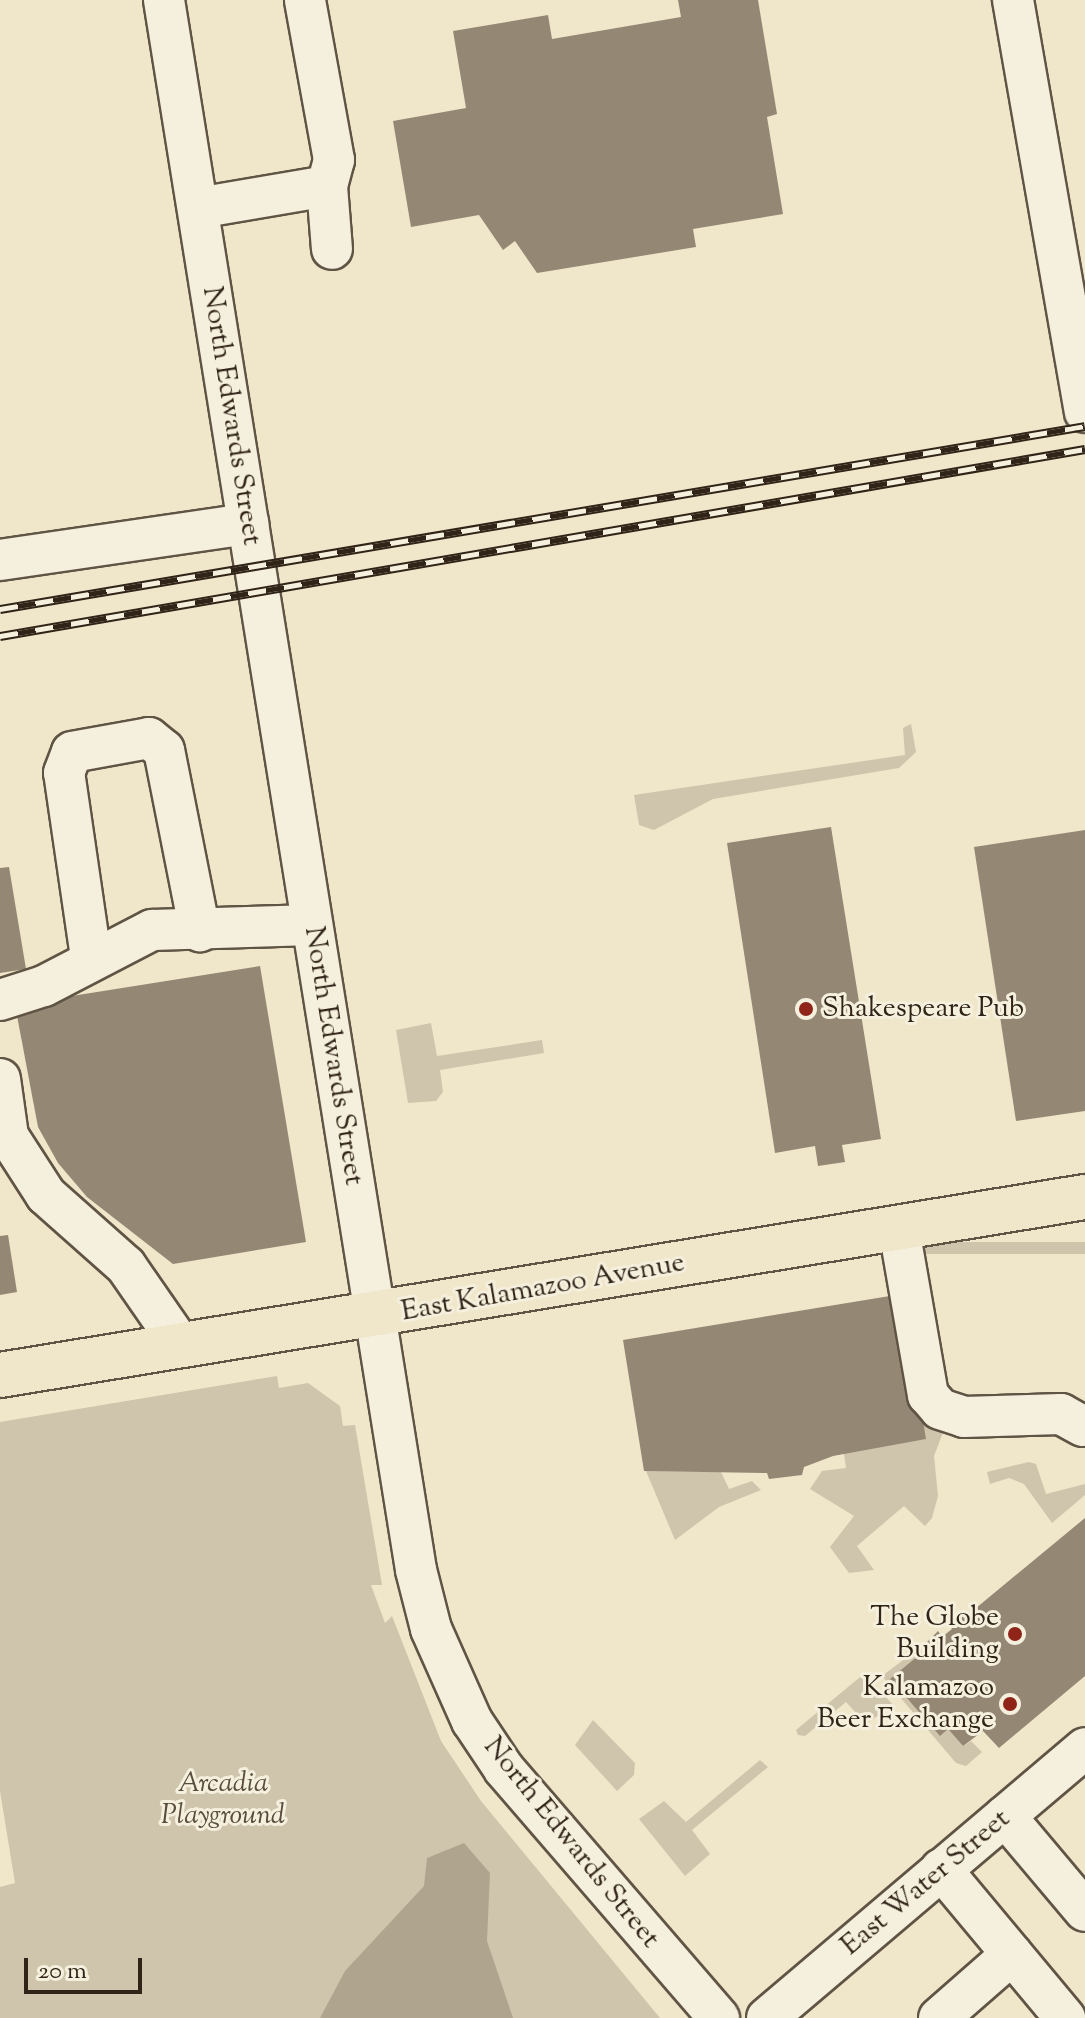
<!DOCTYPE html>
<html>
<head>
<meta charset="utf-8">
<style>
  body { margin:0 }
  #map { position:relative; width:1085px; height:2018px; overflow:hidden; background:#f0e6ca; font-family:"Sorts Mill Goudy",serif }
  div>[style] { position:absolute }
  .green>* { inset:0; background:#cfc5ac; transform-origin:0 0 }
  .water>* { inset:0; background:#afa48d }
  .building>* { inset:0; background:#948875 }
  .roads { filter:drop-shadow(2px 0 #605444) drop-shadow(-2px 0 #605444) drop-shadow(0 2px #605444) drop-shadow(0 -2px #605444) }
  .minor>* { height:40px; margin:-20px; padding:0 20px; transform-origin:20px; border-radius:20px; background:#f5efdd }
  .major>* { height:44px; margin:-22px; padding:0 22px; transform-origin:22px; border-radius:22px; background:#f0e6ca }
  .rail>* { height:9px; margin-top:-4.5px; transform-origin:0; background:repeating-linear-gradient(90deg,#f5efdd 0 18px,#302318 0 36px); box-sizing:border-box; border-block:2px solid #302318 }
  .dots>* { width:22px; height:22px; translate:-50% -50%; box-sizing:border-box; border:4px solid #f5efdd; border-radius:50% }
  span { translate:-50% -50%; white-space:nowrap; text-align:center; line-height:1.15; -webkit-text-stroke:6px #f5efdd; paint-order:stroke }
  .street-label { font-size:28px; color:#302318 }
  .poi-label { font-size:28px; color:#302318 }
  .left { translate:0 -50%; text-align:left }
  .right { translate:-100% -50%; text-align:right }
  .park-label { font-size:28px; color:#584c3d; font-style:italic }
  .scale { position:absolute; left:24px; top:1958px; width:118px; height:36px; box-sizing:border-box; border:4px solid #302318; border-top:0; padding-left:10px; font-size:24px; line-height:28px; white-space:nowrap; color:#302318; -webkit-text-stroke:6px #f5efdd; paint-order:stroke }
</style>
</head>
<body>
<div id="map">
  <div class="green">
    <i style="clip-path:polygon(911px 724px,916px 752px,899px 768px,713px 799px,654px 830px,639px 825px,634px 795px,905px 755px,903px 728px)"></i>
    <i style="clip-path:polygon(431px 1023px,437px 1056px,542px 1040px,544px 1053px,440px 1070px,443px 1092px,436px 1101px,408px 1103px,396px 1030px)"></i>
    <i style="left:1085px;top:1242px;width:12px;height:166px;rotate:90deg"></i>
    <i style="clip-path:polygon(277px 1376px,279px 1388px,308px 1383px,340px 1406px,343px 1426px,355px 1425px,382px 1585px,371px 1585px,385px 1623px,392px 1616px,441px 1741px,481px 1801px,660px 2018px,0 2018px,0 1887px,15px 1883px,0 1791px,0 1422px)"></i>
    <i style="clip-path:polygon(921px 1408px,945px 1427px,934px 1456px,938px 1496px,932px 1518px,925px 1526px,904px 1506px,857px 1546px,874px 1570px,849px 1573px,830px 1547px,854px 1516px,810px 1489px,822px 1471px,846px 1468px,844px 1454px)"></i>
    <i style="clip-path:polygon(1029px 1462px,1036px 1464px,1046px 1494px,1085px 1484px,1085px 1495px,1052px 1523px,1024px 1484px,1009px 1478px,990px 1484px,987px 1472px)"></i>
    <i style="clip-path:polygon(646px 1471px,721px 1472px,729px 1489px,752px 1481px,761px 1490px,719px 1507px,675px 1540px)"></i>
    <i style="clip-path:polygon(927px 1642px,930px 1646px,890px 1680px,940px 1735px,948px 1729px,963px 1746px,971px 1741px,982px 1752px,966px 1766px,956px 1763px,882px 1676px)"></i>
    <i style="clip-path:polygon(865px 1673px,893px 1705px,866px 1724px,846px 1702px,805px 1736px,798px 1735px,796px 1730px)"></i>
    <i style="clip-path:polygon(593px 1720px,635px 1763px,634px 1775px,617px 1791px,575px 1745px)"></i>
    <i style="clip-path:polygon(760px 1760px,768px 1767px,692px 1830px,710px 1854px,685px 1876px,639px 1819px,664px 1801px,686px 1822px)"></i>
  </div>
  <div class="water">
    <i style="clip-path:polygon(464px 1843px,490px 1873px,487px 1941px,513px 2018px,320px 2018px,345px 1971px,424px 1886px,427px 1858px)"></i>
  </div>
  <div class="building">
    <i style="clip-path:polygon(678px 0,758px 0,777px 114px,767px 117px,783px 214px,693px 229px,696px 247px,537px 273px,515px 241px,503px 250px,479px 215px,411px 227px,393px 121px,466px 108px,453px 31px,548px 15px,552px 39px,681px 17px)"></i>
    <i style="clip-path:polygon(831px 827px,881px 1139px,842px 1145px,845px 1162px,818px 1166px,815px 1146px,775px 1153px,727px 843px)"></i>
    <i style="clip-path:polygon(1085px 830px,1085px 1111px,1016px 1121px,974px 847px)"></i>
    <i style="clip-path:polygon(9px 867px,26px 969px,0 973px,0 868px)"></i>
    <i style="clip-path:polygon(260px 966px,306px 1242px,173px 1264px,87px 1197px,58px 1163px,38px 1127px,15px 1005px)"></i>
    <i style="clip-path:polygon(8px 1235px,17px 1292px,0 1295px,0 1236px)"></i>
    <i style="clip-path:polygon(902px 1294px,926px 1439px,833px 1456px,804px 1467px,802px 1475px,769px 1479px,767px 1473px,644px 1471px,623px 1340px)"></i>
    <i style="clip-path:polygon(1085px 1518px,1085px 1676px,999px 1748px,983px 1731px,963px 1746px,948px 1729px,940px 1736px,890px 1679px,930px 1646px,927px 1642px,938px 1631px,942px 1637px,952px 1629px,947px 1623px,961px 1614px,964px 1618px)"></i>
  </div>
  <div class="roads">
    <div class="minor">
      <i style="left:164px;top:0;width:1590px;rotate:80.88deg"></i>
      <i style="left:416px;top:1570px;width:61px;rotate:75.7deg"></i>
      <i style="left:431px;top:1629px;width:101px;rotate:66deg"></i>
      <i style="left:472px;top:1721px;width:58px;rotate:56.3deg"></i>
      <i style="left:504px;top:1769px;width:329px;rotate:49.2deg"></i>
      <i style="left:1013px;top:0;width:418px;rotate:80.1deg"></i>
      <i style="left:327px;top:186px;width:63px;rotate:85.5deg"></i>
      <i style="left:198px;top:208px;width:131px;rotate:-9.7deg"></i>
      <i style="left:327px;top:186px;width:27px;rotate:-75deg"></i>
      <i style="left:334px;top:160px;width:163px;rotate:-100.3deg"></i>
      <i style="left:0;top:560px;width:251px;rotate:-8.3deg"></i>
      <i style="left:91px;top:957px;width:186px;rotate:-98.3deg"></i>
      <i style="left:64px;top:773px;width:22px;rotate:-69deg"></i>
      <i style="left:72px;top:752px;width:78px;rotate:-10.3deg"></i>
      <i style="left:149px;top:738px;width:19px;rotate:39deg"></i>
      <i style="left:164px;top:750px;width:185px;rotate:78.8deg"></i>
      <i style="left:0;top:1000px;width:46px;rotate:-17.7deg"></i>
      <i style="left:44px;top:986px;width:122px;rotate:-27.4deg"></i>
      <i style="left:152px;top:930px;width:160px;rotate:-1.8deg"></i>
      <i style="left:0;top:1079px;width:58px;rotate:82deg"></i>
      <i style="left:8px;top:1136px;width:70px;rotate:57.2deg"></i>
      <i style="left:46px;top:1195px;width:107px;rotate:41.6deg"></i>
      <i style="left:126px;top:1266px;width:98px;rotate:55.3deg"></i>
      <i style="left:899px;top:1229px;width:169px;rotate:80.1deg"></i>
      <i style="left:928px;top:1395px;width:18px;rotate:49deg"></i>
      <i style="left:940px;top:1409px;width:25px;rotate:18deg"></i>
      <i style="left:964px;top:1417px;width:97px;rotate:-1.8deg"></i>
      <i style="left:1061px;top:1414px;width:25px;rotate:29deg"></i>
      <i style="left:1005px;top:1816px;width:124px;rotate:49.9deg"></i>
      <i style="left:941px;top:1869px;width:194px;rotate:50.2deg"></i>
      <i style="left:767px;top:2018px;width:417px;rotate:-40.3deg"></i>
      <i style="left:939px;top:2018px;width:97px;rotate:-41.2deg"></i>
    </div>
    <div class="major">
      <i style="left:0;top:1375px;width:1100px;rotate:-9.32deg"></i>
    </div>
  </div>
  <div class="rail">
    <i style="left:0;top:609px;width:1100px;rotate:-9.57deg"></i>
    <i style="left:0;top:636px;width:1101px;rotate:-9.78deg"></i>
  </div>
  <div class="dots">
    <i style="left:806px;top:1009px;background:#8f2418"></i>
    <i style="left:1015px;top:1634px;background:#8f2418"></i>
    <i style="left:1010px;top:1704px;background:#8f2418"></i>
  </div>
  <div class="street-label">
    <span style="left:231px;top:416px;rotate:81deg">North Edwards Street</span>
    <span style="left:333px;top:1056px;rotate:81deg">North Edwards Street</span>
    <span style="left:543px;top:1288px;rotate:-10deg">East Kalamazoo Avenue</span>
    <span style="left:571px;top:1843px;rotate:51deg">North Edwards Street</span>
    <span style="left:926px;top:1883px;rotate:-40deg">East Water Street</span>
  </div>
  <div class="poi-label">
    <span class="left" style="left:822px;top:1009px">Shakespeare Pub</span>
    <span class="right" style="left:999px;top:1634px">The Globe<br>Building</span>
    <span class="right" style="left:994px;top:1704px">Kalamazoo<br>Beer Exchange</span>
  </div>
  <div class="park-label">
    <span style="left:223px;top:1800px">Arcadia<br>Playground</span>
  </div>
  <div class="scale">20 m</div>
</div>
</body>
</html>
